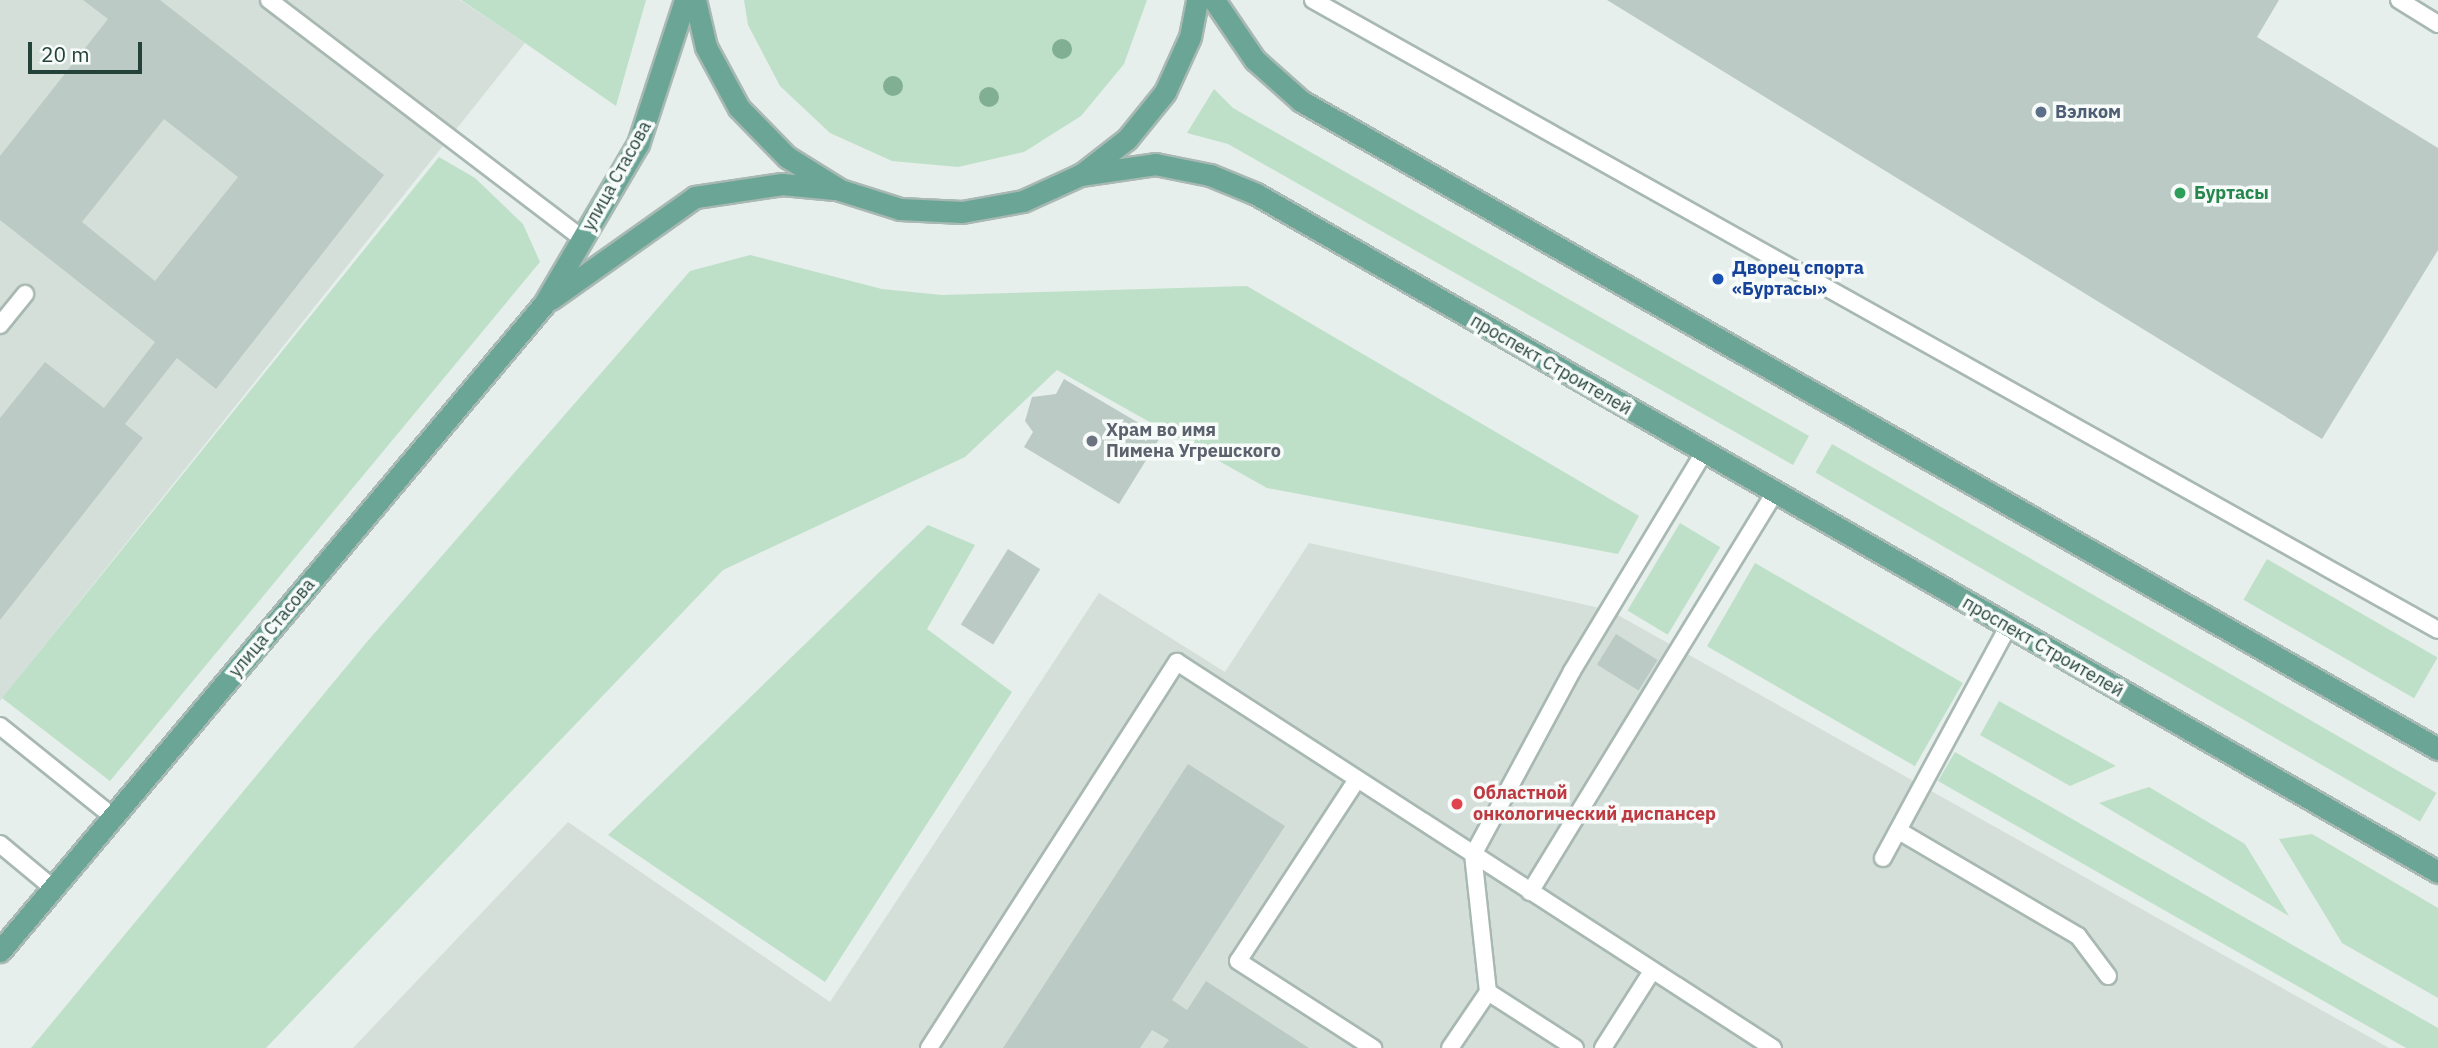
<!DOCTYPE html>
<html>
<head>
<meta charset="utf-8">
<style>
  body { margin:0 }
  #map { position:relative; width:2438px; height:1048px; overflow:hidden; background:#e6efeb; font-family:"IBM Plex Sans",sans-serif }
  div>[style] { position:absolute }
  .built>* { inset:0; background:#d4dfda }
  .green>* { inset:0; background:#bfe0c8; transform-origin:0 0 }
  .building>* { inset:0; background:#bbcac4; transform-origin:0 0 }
  .roads { filter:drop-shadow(2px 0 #a8b8b2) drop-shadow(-2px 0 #a8b8b2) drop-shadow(0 2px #a8b8b2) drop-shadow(0 -2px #a8b8b2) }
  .service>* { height:16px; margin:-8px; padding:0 8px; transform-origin:8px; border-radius:8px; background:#fff }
  .primary>* { height:21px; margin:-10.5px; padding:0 10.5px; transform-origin:10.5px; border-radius:10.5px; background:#6aa596 }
  .trees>* { width:20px; height:20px; margin:-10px; border-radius:50%; background:#80af93 }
  .dots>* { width:19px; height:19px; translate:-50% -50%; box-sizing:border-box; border:4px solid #f7fbf9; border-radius:50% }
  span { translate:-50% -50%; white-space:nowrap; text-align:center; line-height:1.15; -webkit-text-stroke:7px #f7fbf9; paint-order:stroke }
  .service-label { font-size:18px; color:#4e5e75; font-weight:700 }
  .left { translate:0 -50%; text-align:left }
  .street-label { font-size:18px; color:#24423a }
  .leisure-label { font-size:18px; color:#27864d; font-weight:700 }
  .transit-label { font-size:18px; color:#164399; font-weight:700 }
  .worship-label { font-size:18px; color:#5b616d; font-weight:700 }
  .health-label { font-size:18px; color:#be3a42; font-weight:700 }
  .scale { position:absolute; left:28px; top:42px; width:114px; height:32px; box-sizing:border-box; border:4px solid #24423a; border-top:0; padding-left:9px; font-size:21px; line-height:24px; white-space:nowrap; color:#24423a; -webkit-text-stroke:5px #f7fbf9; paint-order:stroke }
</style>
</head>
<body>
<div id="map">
  <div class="built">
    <i style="clip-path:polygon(0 0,460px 0,525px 43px,0 701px)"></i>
    <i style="clip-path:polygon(1309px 543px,1609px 610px,2389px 1048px,353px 1048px,568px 822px,830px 1002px,1099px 593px,1225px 672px)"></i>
  </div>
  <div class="green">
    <i style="clip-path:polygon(461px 0,646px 0,616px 106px,525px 43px)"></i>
    <i style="clip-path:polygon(744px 0,1147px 0,1124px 64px,1081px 116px,1024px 152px,958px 167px,892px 161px,830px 133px,780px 86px,748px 25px)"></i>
    <i style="clip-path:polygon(1214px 89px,1233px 108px,1809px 436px,1793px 465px,1228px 144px,1187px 133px)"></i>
    <i style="clip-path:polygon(439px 157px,475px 178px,523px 224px,540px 262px,110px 781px,2px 698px)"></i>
    <i style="clip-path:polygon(750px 255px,882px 289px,942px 295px,1247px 286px,1639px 516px,1618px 554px,1267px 488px,1057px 370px,965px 457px,723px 570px,266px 1048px,31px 1048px,366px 643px,690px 271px)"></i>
    <i style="left:1832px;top:444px;width:698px;height:33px;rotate:30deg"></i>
    <i style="left:1680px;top:523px;width:47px;height:102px;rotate:31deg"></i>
    <i style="clip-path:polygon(928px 525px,975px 545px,927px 629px,1012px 692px,825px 982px,608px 835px)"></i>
    <i style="left:2267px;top:559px;width:197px;height:47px;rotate:30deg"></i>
    <i style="left:1755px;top:563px;width:240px;height:96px;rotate:30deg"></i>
    <i style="clip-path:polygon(1999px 701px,2116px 766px,2070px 786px,1980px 735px)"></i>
    <i style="clip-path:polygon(1955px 752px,2438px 1028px,2438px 1048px,2406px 1048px,1938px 781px)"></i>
    <i style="clip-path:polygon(2149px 787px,2245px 844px,2289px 916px,2099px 803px)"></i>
    <i style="clip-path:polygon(2312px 834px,2438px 908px,2438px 998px,2342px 943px,2279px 839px)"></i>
  </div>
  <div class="building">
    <i style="clip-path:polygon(evenodd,83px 0,160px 0,384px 175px,216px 389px,177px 358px,125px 424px,143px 438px,0 620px,0 418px,45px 362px,104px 408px,155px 342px,0 220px,0 156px,108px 19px,83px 0,164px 119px,238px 177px,155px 281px,82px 222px,164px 119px)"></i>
    <i style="clip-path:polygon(1607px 0,2279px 0,2257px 37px,2438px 148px,2438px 250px,2322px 439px)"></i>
    <i style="clip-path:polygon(1064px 379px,1161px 436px,1119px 504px,1024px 447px,1033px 432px,1025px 421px,1032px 397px,1056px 394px)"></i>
    <i style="left:1008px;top:549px;width:38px;height:89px;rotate:32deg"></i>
    <i style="left:1616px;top:634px;width:49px;height:36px;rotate:32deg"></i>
    <i style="clip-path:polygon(1188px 764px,1285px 826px,1172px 1000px,1187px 1010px,1206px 981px,1309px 1048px,1163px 1048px,1169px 1040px,1152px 1030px,1140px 1048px,1003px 1048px)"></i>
  </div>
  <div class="roads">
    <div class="service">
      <i style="left:269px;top:0;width:395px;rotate:37.3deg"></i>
      <i style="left:1313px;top:0;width:1289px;rotate:29.25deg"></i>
      <i style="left:2399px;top:0;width:46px;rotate:31.6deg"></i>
      <i style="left:0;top:325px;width:40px;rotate:-51deg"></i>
      <i style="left:0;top:726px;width:145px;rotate:38.8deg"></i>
      <i style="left:1356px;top:781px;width:215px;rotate:123.2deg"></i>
      <i style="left:1238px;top:961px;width:161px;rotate:32.8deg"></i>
      <i style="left:1899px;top:831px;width:208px;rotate:30.4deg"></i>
      <i style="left:2078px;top:936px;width:50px;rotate:53.1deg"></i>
      <i style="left:0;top:844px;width:69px;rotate:39.7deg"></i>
      <i style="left:1883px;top:858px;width:263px;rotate:-61.6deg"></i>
      <i style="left:1530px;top:892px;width:467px;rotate:-58.5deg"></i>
      <i style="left:929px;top:1048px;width:459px;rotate:-57.3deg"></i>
      <i style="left:1177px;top:662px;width:710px;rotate:32.93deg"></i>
      <i style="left:1450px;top:1048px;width:68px;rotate:-55.8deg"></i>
      <i style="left:1575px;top:1048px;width:103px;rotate:-147.2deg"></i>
      <i style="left:1488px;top:992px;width:138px;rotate:-96.2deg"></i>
      <i style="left:1473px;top:855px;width:209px;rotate:-61.7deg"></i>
      <i style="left:1572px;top:671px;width:253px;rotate:-58.9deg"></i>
      <i style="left:1603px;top:1048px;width:91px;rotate:-57.5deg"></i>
    </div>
    <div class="primary">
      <i style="left:695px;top:0;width:48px;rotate:76.8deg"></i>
      <i style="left:706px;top:47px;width:69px;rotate:61.6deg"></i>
      <i style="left:739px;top:108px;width:69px;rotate:45.6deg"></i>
      <i style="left:787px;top:157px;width:62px;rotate:31.9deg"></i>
      <i style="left:840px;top:190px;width:63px;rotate:17.6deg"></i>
      <i style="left:900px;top:209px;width:62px;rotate:2.8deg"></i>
      <i style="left:962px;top:212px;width:62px;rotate:-10.2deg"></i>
      <i style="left:1023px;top:201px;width:63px;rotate:-24.5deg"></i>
      <i style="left:1080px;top:175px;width:76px;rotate:-8.3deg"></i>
      <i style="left:1155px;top:164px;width:56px;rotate:11.3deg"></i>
      <i style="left:1210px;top:175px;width:50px;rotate:22.4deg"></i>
      <i style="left:1256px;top:194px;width:1363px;rotate:29.84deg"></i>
      <i style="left:1214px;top:0;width:73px;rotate:55.7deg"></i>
      <i style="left:1255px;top:60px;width:62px;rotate:41.7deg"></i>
      <i style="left:1301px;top:101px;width:1309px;rotate:29.68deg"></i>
      <i style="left:1082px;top:174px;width:57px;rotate:-37.9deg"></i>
      <i style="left:1127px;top:139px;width:60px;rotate:-51deg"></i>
      <i style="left:1165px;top:92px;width:60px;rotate:-65.6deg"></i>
      <i style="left:1190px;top:37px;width:38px;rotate:-79deg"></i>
      <i style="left:551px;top:299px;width:176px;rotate:-35.3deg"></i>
      <i style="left:695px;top:197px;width:88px;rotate:-8.5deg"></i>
      <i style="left:782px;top:184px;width:53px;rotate:5.4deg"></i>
      <i style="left:0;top:951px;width:845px;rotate:-49.94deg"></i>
      <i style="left:544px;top:304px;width:186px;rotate:-59.6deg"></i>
      <i style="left:638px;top:144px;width:151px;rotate:-71.9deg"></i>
    </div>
  </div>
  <div class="trees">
    <i style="left:1062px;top:49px"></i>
    <i style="left:893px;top:86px"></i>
    <i style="left:989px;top:97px"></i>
  </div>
  <div class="dots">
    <i style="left:2041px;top:112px;background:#5c6f8a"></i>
    <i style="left:2180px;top:193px;background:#2e9e5b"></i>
    <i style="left:1718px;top:279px;background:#1a4fb4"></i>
    <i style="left:1092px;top:441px;background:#6b7280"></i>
    <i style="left:1457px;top:804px;background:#e0444e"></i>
  </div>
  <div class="service-label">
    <span class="left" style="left:2055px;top:112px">Вэлком</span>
  </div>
  <div class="street-label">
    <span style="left:617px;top:176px;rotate:-61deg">улица Стасова</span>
    <span style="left:1551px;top:365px;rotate:30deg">проспект Строителей</span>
    <span style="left:272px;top:628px;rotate:-50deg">улица Стасова</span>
    <span style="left:2043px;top:647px;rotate:30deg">проспект Строителей</span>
  </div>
  <div class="leisure-label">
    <span class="left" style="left:2194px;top:193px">Буртасы</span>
  </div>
  <div class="transit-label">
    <span class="left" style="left:1732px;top:279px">Дворец спорта<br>«Буртасы»</span>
  </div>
  <div class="worship-label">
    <span class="left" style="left:1106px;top:441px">Храм во имя<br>Пимена Угрешского</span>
  </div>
  <div class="health-label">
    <span class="left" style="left:1473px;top:804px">Областной<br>онкологический диспансер</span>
  </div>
  <div class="scale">20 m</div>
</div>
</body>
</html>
